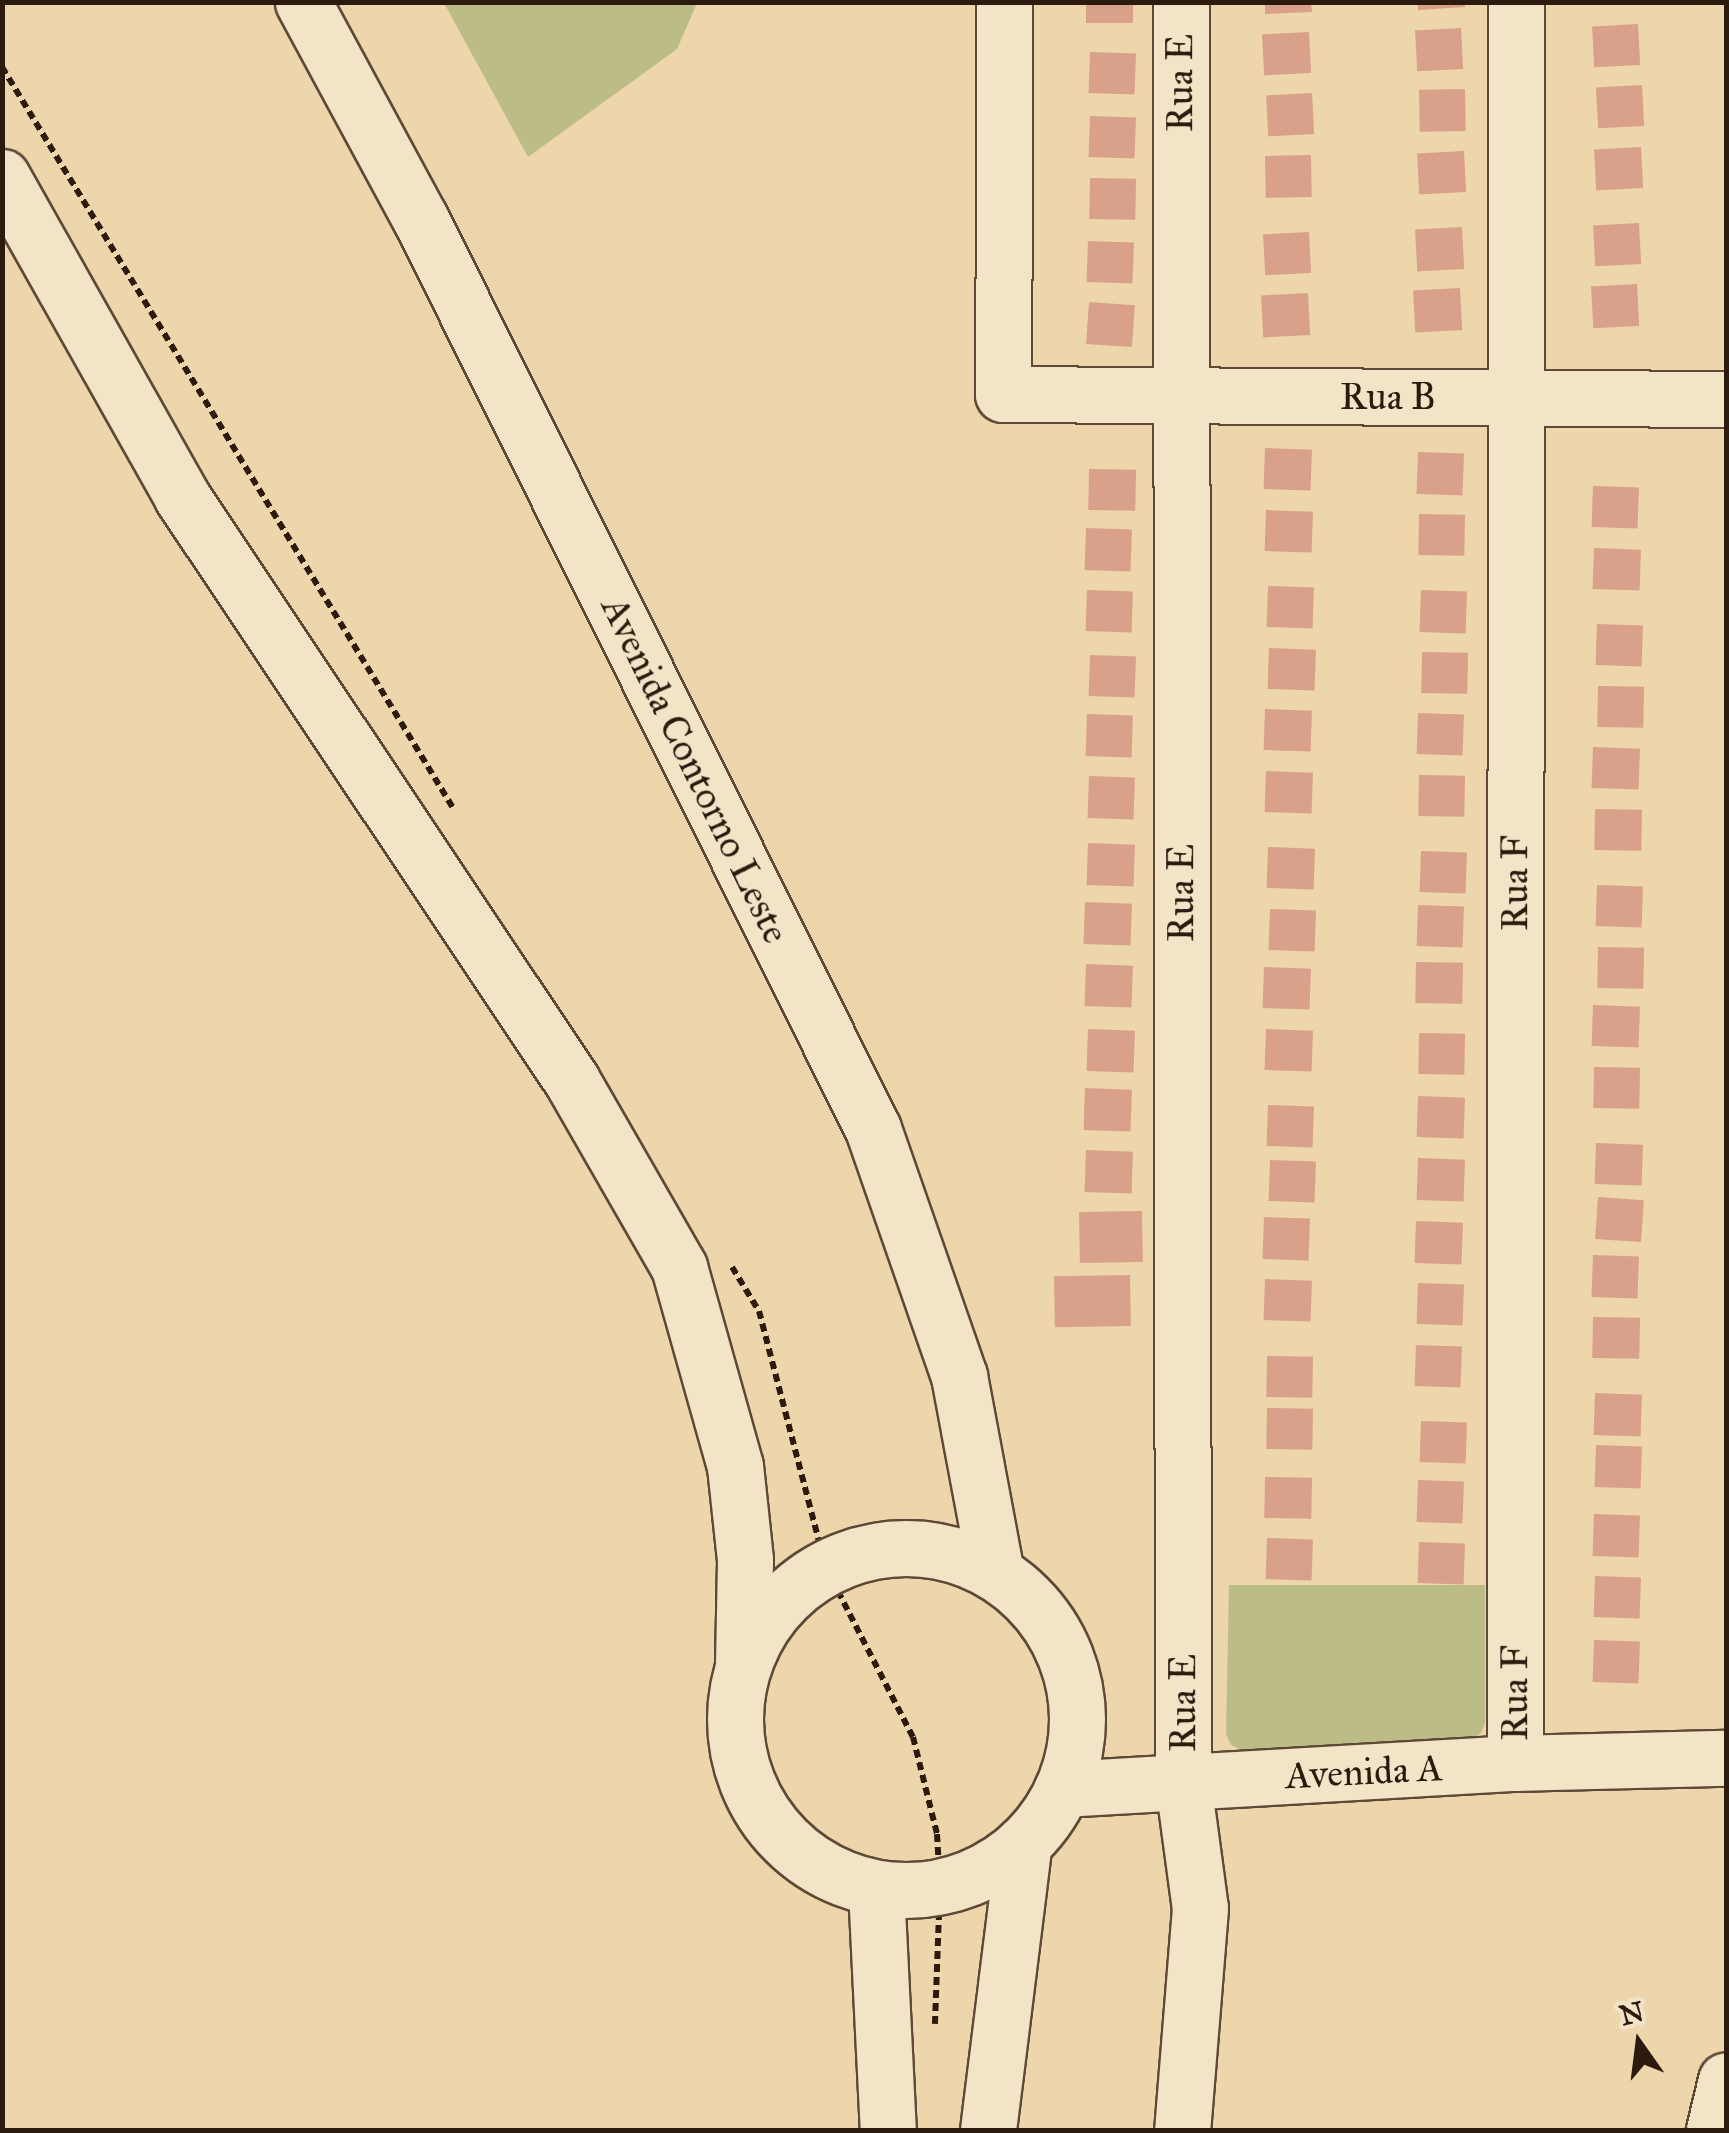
<!DOCTYPE html>
<html>
<head>
<meta charset="utf-8">
<style>
  body { margin:0 }
  #map { position:relative; width:1729px; height:2133px; overflow:hidden; background:#edd6ab; font-family:"IM FELL Great Primer",serif }
  div>[style] { position:absolute }
  .green>* { inset:0; background:#bcbd86 }
  .building>* { inset:0; background:#d9a08a; transform-origin:0 0 }
  .path>* { height:6px; margin-top:-3px; transform-origin:0; background:repeating-linear-gradient(90deg,#2d1a0f 0 8px,transparent 0 13px) }
  .roads { filter:drop-shadow(2px 0 #5d4936) drop-shadow(-2px 0 #5d4936) drop-shadow(0 2px #5d4936) drop-shadow(0 -2px #5d4936) }
  .minor>* { height:55px; margin:-27.5px; padding:0 27.5px; transform-origin:27.5px; border-radius:27.5px; background:#f3e4c8 }
  .minor>.ring { margin:-27.5px; padding:0; box-sizing:content-box; background:none; border:55px solid #f3e4c8; border-radius:50% }
  span { translate:-50% -50%; white-space:nowrap; text-align:center; line-height:1.15; -webkit-text-stroke:8px #f3e4c8; paint-order:stroke }
  .street-label { font-size:38px; color:#2d1a0f }
  .frame { position:absolute; inset:0; border:5px solid #2d1a0f; pointer-events:none }
  .north { position:absolute; left:1589px; top:1993px; width:100px; height:100px; -webkit-text-stroke:8px #f3e4c8; paint-order:stroke; rotate:346deg; font-size:28px; font-weight:700; line-height:40px; text-align:center; color:#2d1a0f }
  .north::after { content:''; display:block; margin:auto; width:35px; height:45px; background:#2d1a0f; clip-path:polygon(50% 0,100% 100%,50% 72%,0 100%) }
</style>
</head>
<body>
<div id="map">
  <div class="green">
    <i style="clip-path:polygon(444px 3px,697px 3px,677px 49px,528px 157px)"></i>
    <i style="clip-path:polygon(1229px 1585px,1485px 1585px,1485px 1723px,1481px 1733px,1470px 1742px,1241px 1750px,1231px 1745px,1226px 1734px)"></i>
  </div>
  <div class="building">
    <i style="left:1086px;top:2px;width:47px;height:21px"></i>
    <i style="clip-path:polygon(1265px 2px,1311px 2px,1312px 12px,1265px 14px)"></i>
    <i style="clip-path:polygon(1418px 2px,1464px 2px,1465px 7px,1418px 10px)"></i>
    <i style="left:1638px;top:24px;width:41px;height:46px;rotate:87deg"></i>
    <i style="left:1461px;top:28px;width:41px;height:46px;rotate:87deg"></i>
    <i style="left:1309px;top:32px;width:41px;height:47px;rotate:87deg"></i>
    <i style="left:1090px;top:52px;width:46px;height:41px;rotate:2deg"></i>
    <i style="left:1642px;top:85px;width:41px;height:46px;rotate:87deg"></i>
    <i style="left:1465px;top:89px;width:42px;height:46px;rotate:89deg"></i>
    <i style="left:1312px;top:93px;width:41px;height:46px;rotate:87deg"></i>
    <i style="left:1090px;top:116px;width:46px;height:41px;rotate:2deg"></i>
    <i style="left:1641px;top:147px;width:41px;height:47px;rotate:87deg"></i>
    <i style="left:1464px;top:151px;width:41px;height:47px;rotate:87deg"></i>
    <i style="left:1311px;top:155px;width:42px;height:46px;rotate:89deg"></i>
    <i style="left:1090px;top:178px;width:46px;height:41px;rotate:1deg"></i>
    <i style="left:1639px;top:223px;width:41px;height:46px;rotate:87deg"></i>
    <i style="left:1462px;top:227px;width:42px;height:47px;rotate:87deg"></i>
    <i style="left:1309px;top:232px;width:41px;height:46px;rotate:87deg"></i>
    <i style="left:1088px;top:241px;width:46px;height:41px;rotate:2deg"></i>
    <i style="left:1637px;top:284px;width:42px;height:46px;rotate:87deg"></i>
    <i style="left:1460px;top:288px;width:42px;height:47px;rotate:87deg"></i>
    <i style="left:1308px;top:293px;width:42px;height:47px;rotate:87deg"></i>
    <i style="left:1089px;top:302px;width:46px;height:42px;rotate:4deg"></i>
    <i style="left:1265px;top:448px;width:47px;height:41px;rotate:2deg"></i>
    <i style="left:1418px;top:452px;width:46px;height:42px;rotate:2deg"></i>
    <i style="left:1089px;top:469px;width:47px;height:41px;rotate:1deg"></i>
    <i style="left:1593px;top:486px;width:46px;height:41px;rotate:2deg"></i>
    <i style="left:1266px;top:510px;width:47px;height:41px;rotate:2deg"></i>
    <i style="left:1419px;top:514px;width:46px;height:41px;rotate:1deg"></i>
    <i style="left:1086px;top:528px;width:46px;height:42px;rotate:2deg"></i>
    <i style="left:1594px;top:548px;width:47px;height:41px;rotate:2deg"></i>
    <i style="left:1268px;top:586px;width:46px;height:41px;rotate:2deg"></i>
    <i style="left:1087px;top:590px;width:46px;height:41px;rotate:2deg"></i>
    <i style="left:1421px;top:590px;width:46px;height:42px;rotate:2deg"></i>
    <i style="left:1597px;top:624px;width:46px;height:41px;rotate:2deg"></i>
    <i style="left:1269px;top:648px;width:47px;height:41px;rotate:2deg"></i>
    <i style="left:1422px;top:652px;width:46px;height:41px;rotate:1deg"></i>
    <i style="left:1090px;top:655px;width:46px;height:41px;rotate:2deg"></i>
    <i style="left:1598px;top:686px;width:46px;height:41px;rotate:1deg"></i>
    <i style="left:1265px;top:709px;width:47px;height:41px;rotate:2deg"></i>
    <i style="left:1418px;top:713px;width:46px;height:41px;rotate:2deg"></i>
    <i style="left:1087px;top:714px;width:46px;height:42px;rotate:2deg"></i>
    <i style="left:1593px;top:747px;width:47px;height:41px;rotate:2deg"></i>
    <i style="left:1266px;top:771px;width:47px;height:41px;rotate:2deg"></i>
    <i style="left:1419px;top:775px;width:46px;height:41px;rotate:1deg"></i>
    <i style="left:1089px;top:776px;width:46px;height:42px;rotate:2deg"></i>
    <i style="left:1595px;top:809px;width:47px;height:41px;rotate:1deg"></i>
    <i style="left:1088px;top:843px;width:47px;height:42px;rotate:2deg"></i>
    <i style="left:1268px;top:847px;width:47px;height:41px;rotate:2deg"></i>
    <i style="left:1421px;top:851px;width:46px;height:41px;rotate:2deg"></i>
    <i style="left:1597px;top:885px;width:46px;height:41px;rotate:2deg"></i>
    <i style="left:1085px;top:902px;width:47px;height:42px;rotate:2deg"></i>
    <i style="left:1418px;top:905px;width:46px;height:41px;rotate:2deg"></i>
    <i style="left:1270px;top:909px;width:46px;height:41px;rotate:2deg"></i>
    <i style="left:1598px;top:947px;width:46px;height:41px;rotate:1deg"></i>
    <i style="left:1416px;top:962px;width:47px;height:41px;rotate:1deg"></i>
    <i style="left:1086px;top:964px;width:47px;height:42px;rotate:2deg"></i>
    <i style="left:1264px;top:967px;width:47px;height:41px;rotate:2deg"></i>
    <i style="left:1593px;top:1005px;width:47px;height:41px;rotate:2deg"></i>
    <i style="left:1088px;top:1029px;width:47px;height:42px;rotate:2deg"></i>
    <i style="left:1266px;top:1029px;width:47px;height:41px;rotate:2deg"></i>
    <i style="left:1419px;top:1033px;width:46px;height:41px;rotate:1deg"></i>
    <i style="left:1594px;top:1067px;width:46px;height:41px;rotate:1deg"></i>
    <i style="left:1085px;top:1088px;width:47px;height:42px;rotate:2deg"></i>
    <i style="left:1418px;top:1096px;width:47px;height:41px;rotate:2deg"></i>
    <i style="left:1268px;top:1105px;width:46px;height:41px;rotate:2deg"></i>
    <i style="left:1596px;top:1143px;width:47px;height:41px;rotate:2deg"></i>
    <i style="left:1086px;top:1150px;width:47px;height:42px;rotate:2deg"></i>
    <i style="left:1418px;top:1158px;width:47px;height:42px;rotate:2deg"></i>
    <i style="left:1270px;top:1160px;width:46px;height:41px;rotate:2deg"></i>
    <i style="left:1598px;top:1197px;width:46px;height:42px;rotate:4deg"></i>
    <i style="left:1142px;top:1211px;width:51px;height:63px;rotate:89deg"></i>
    <i style="left:1264px;top:1217px;width:46px;height:42px;rotate:2deg"></i>
    <i style="left:1416px;top:1221px;width:47px;height:42px;rotate:2deg"></i>
    <i style="left:1593px;top:1255px;width:46px;height:42px;rotate:2deg"></i>
    <i style="left:1130px;top:1275px;width:51px;height:76px;rotate:89deg"></i>
    <i style="left:1265px;top:1279px;width:47px;height:41px;rotate:2deg"></i>
    <i style="left:1418px;top:1283px;width:46px;height:41px;rotate:2deg"></i>
    <i style="left:1593px;top:1317px;width:47px;height:41px;rotate:1deg"></i>
    <i style="left:1416px;top:1345px;width:46px;height:41px;rotate:2deg"></i>
    <i style="left:1267px;top:1356px;width:46px;height:41px;rotate:1deg"></i>
    <i style="left:1595px;top:1393px;width:47px;height:42px;rotate:2deg"></i>
    <i style="left:1267px;top:1408px;width:46px;height:41px;rotate:1deg"></i>
    <i style="left:1421px;top:1421px;width:46px;height:41px;rotate:2deg"></i>
    <i style="left:1596px;top:1445px;width:46px;height:42px;rotate:2deg"></i>
    <i style="left:1265px;top:1477px;width:47px;height:41px;rotate:1deg"></i>
    <i style="left:1418px;top:1480px;width:46px;height:42px;rotate:2deg"></i>
    <i style="left:1594px;top:1514px;width:46px;height:42px;rotate:2deg"></i>
    <i style="left:1267px;top:1538px;width:46px;height:41px;rotate:2deg"></i>
    <i style="left:1419px;top:1542px;width:46px;height:41px;rotate:2deg"></i>
    <i style="left:1595px;top:1576px;width:46px;height:41px;rotate:2deg"></i>
    <i style="left:1594px;top:1640px;width:46px;height:42px;rotate:2deg"></i>
  </div>
  <div class="path">
    <i style="left:2px;top:67px;width:867px;rotate:58.67deg"></i>
    <i style="left:732px;top:1267px;width:52px;rotate:58.5deg"></i>
    <i style="left:759px;top:1311px;width:266px;rotate:75.4deg"></i>
    <i style="left:826px;top:1568px;width:190px;rotate:62.8deg"></i>
    <i style="left:913px;top:1737px;width:100px;rotate:76.1deg"></i>
    <i style="left:937px;top:1834px;width:52px;rotate:86.7deg"></i>
    <i style="left:940px;top:1886px;width:138px;rotate:92.1deg"></i>
  </div>
  <div class="roads">
    <div class="minor">
      <i style="left:303px;top:2px;width:246px;rotate:61.6deg"></i>
      <i style="left:420px;top:218px;width:1017px;rotate:63.56deg"></i>
      <i style="left:873px;top:1129px;width:262px;rotate:70.8deg"></i>
      <i style="left:959px;top:1376px;width:200px;rotate:79.4deg"></i>
      <i style="left:1004px;top:2px;width:392px;rotate:90.1deg"></i>
      <i style="left:1003px;top:394px;width:723px;rotate:0.4deg"></i>
      <i style="left:1181px;top:2px;width:1781px;rotate:89.94deg"></i>
      <i style="left:1183px;top:1783px;width:126px;rotate:82.3deg"></i>
      <i style="left:1200px;top:1908px;width:223px;rotate:94.6deg"></i>
      <i style="left:2px;top:177px;width:367px;rotate:60.6deg"></i>
      <i style="left:182px;top:497px;width:702px;rotate:56.26deg"></i>
      <i style="left:572px;top:1081px;width:215px;rotate:60.1deg"></i>
      <i style="left:679px;top:1267px;width:207px;rotate:74.3deg"></i>
      <i style="left:735px;top:1466px;width:95px;rotate:83.9deg"></i>
      <i style="left:745px;top:1560px;width:103px;rotate:91.1deg"></i>
      <i class="ring" style="left:735px;top:1548px;width:287px;height:287px"></i>
      <i style="left:1515px;top:1763px;width:1761px;rotate:-89.97deg"></i>
      <i style="left:1062px;top:1789px;width:454px;rotate:-3.3deg"></i>
      <i style="left:1515px;top:1763px;width:211px;rotate:-1.4deg"></i>
      <i style="left:876px;top:1888px;width:242px;rotate:87.2deg"></i>
      <i style="left:988px;top:2130px;width:289px;rotate:-82.9deg"></i>
      <i style="left:1714px;top:2130px;width:51px;rotate:-76.5deg"></i>
    </div>
  </div>
  <div class="street-label">
    <span style="left:1180px;top:83px;rotate:-90deg">Rua E</span>
    <span style="left:1388px;top:397px">Rua B</span>
    <span style="left:695px;top:770px;rotate:64deg">Avenida Contorno Leste</span>
    <span style="left:1515px;top:883px;rotate:-90deg">Rua F</span>
    <span style="left:1181px;top:893px;rotate:-90deg">Rua E</span>
    <span style="left:1515px;top:1693px;rotate:-90deg">Rua F</span>
    <span style="left:1183px;top:1703px;rotate:-90deg">Rua E</span>
    <span style="left:1364px;top:1772px;rotate:-3deg">Avenida A</span>
  </div>
  <div class="frame"></div>
  <div class="north">N</div>
</div>
</body>
</html>
